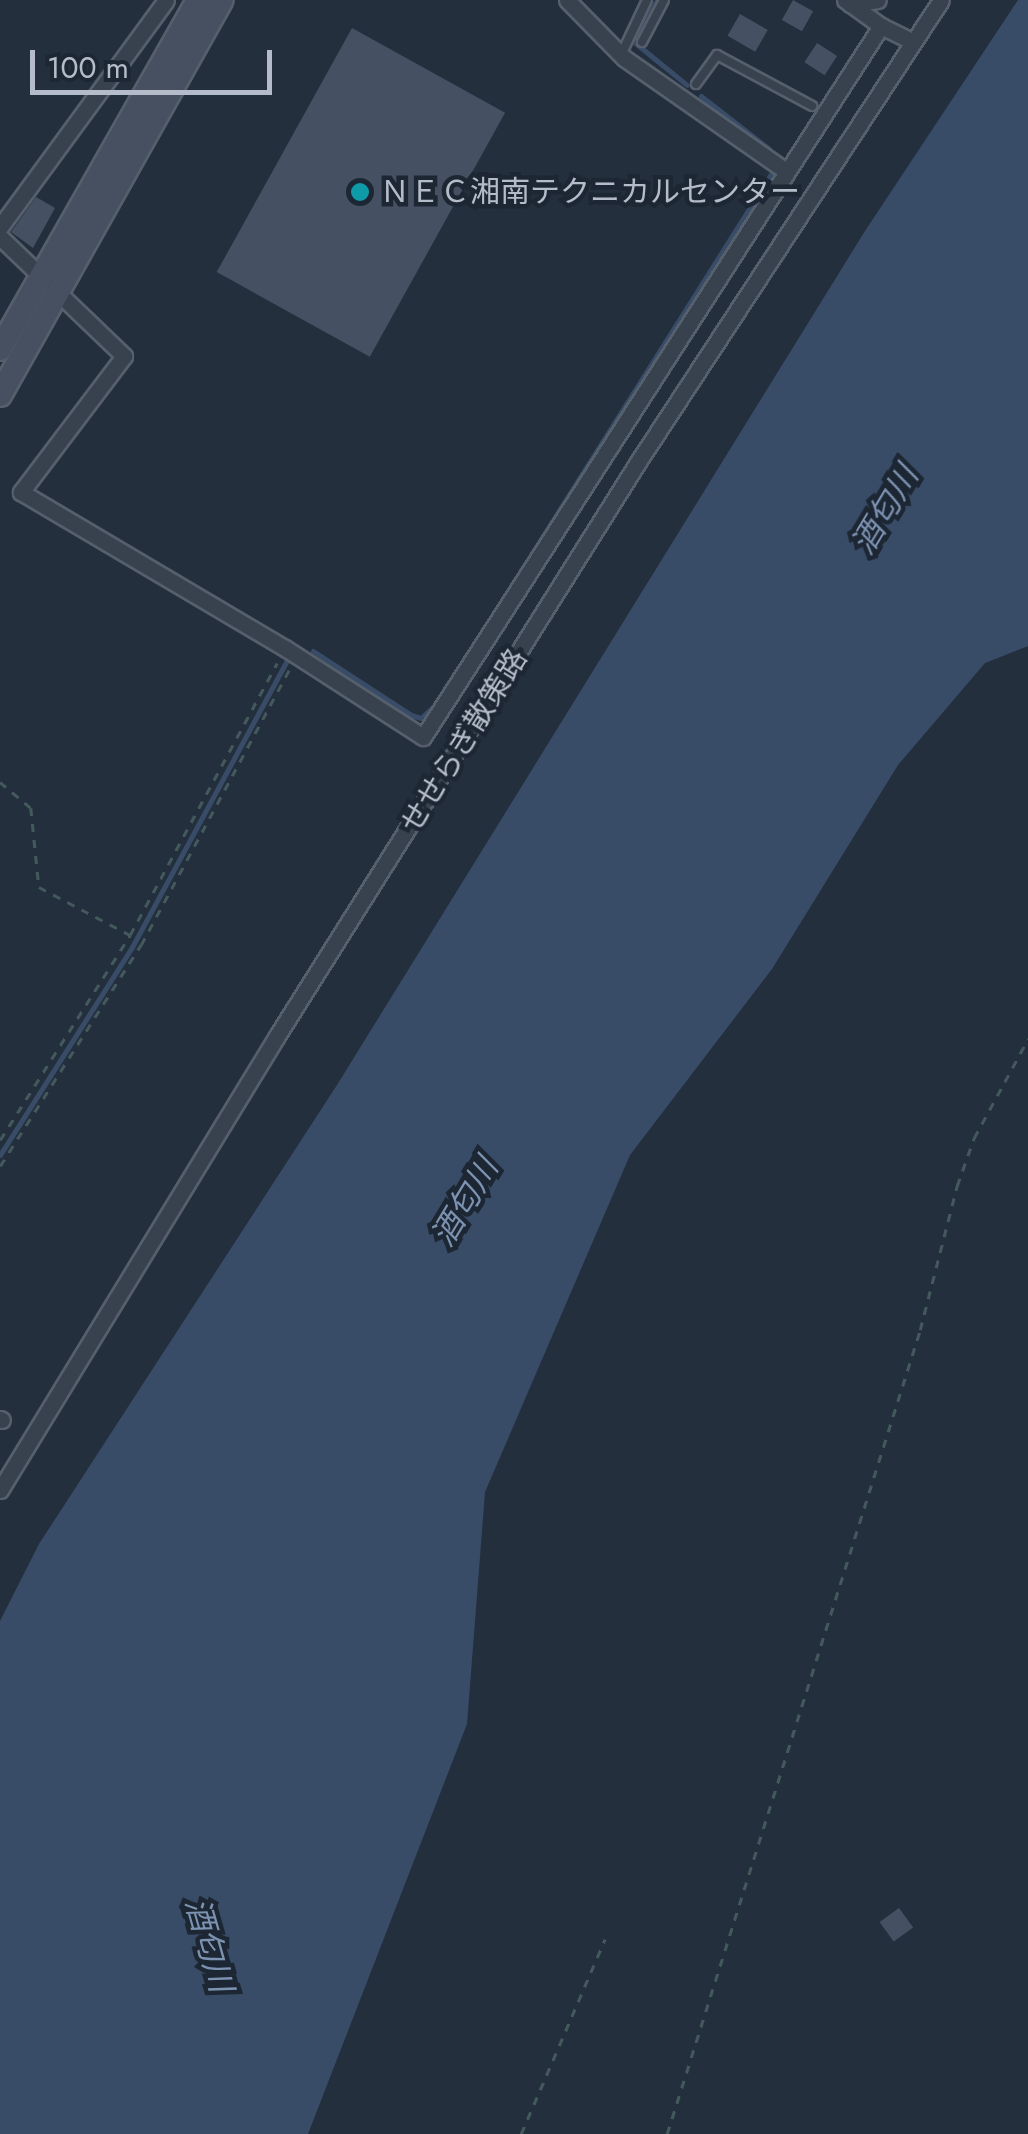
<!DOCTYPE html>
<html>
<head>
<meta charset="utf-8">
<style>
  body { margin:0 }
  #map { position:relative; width:1028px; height:2134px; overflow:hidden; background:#242f3e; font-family:Jost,"Noto Sans JP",sans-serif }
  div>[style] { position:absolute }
  .water>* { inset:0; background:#394c67 }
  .stream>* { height:5px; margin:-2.5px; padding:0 2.5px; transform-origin:2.5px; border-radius:2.5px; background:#394c67 }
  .building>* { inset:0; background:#455162; transform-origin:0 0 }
  .path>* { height:2.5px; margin-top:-1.25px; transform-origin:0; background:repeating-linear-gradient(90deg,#44595c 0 8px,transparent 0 16px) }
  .roads { filter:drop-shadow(2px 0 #565f6c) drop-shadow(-2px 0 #565f6c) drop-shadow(0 2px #565f6c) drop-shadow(0 -2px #565f6c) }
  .service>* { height:8px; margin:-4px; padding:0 4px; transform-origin:4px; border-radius:4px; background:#38414e }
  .minor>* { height:15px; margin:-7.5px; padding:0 7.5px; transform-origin:7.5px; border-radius:7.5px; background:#38414e }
  .secondary>* { height:22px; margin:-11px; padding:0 11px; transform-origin:11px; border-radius:11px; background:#465061 }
  .dots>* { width:28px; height:28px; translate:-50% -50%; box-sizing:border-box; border:5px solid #1d2633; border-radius:50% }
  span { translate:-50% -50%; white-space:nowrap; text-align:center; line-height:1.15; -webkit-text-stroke:9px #1d2633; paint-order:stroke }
  .poi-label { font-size:30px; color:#b4bcc9 }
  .left { translate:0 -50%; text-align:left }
  .street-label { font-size:30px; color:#b4bcc9 }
  .water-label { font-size:32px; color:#7c92b1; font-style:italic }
  .scale { position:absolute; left:30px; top:50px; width:242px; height:45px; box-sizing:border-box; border:5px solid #b4bcc9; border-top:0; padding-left:12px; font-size:30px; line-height:35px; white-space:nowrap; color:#b4bcc9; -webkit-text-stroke:8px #1d2633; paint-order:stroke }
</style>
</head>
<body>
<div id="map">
  <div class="water">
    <i style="clip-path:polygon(1018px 0,1028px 0,1028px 646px,985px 663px,898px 765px,772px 969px,630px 1155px,485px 1492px,467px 1724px,308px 2134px,0 2134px,0 1621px,39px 1544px,337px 1085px,865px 231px)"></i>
  </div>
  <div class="stream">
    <i style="left:657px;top:0;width:48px;rotate:118.7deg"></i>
    <i style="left:634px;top:42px;width:68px;rotate:39.1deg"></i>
    <i style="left:701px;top:96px;width:86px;rotate:37.9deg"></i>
    <i style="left:490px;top:620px;width:527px;rotate:-57.79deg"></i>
    <i style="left:313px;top:651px;width:117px;rotate:33.1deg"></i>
    <i style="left:411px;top:715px;width:10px;rotate:17deg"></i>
    <i style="left:421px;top:718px;width:19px;rotate:-43deg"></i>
    <i style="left:0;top:1155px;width:246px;rotate:-57.6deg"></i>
    <i style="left:132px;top:947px;width:326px;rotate:-61.6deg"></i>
  </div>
  <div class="building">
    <i style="left:793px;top:0;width:23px;height:23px;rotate:29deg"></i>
    <i style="left:740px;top:14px;width:32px;height:25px;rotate:30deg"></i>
    <i style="left:352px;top:28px;width:175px;height:279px;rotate:29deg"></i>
    <i style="left:817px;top:43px;width:24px;height:23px;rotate:33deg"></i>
    <i style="clip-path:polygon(36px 197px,55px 208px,33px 248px,11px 232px)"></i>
    <i style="left:899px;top:1908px;width:24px;height:24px;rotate:54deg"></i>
  </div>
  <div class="path">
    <i style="left:0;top:782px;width:40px;rotate:40deg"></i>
    <i style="left:31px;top:808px;width:79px;rotate:84.2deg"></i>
    <i style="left:39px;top:887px;width:103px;rotate:27.8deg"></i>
    <i style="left:0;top:1140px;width:243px;rotate:-57.6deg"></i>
    <i style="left:130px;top:935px;width:309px;rotate:-61.6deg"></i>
    <i style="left:0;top:1166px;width:262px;rotate:-57.5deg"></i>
    <i style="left:141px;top:945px;width:312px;rotate:-61.7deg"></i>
    <i style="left:521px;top:2134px;width:212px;rotate:-66.7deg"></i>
    <i style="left:667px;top:2134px;width:843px;rotate:-72.53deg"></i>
    <i style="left:920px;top:1330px;width:149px;rotate:-75.6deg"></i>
    <i style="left:957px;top:1186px;width:51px;rotate:-70.5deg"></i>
    <i style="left:974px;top:1138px;width:113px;rotate:-61.4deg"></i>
  </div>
  <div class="roads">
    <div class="service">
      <i style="left:642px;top:42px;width:47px;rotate:-62.4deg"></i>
      <i style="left:621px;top:55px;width:61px;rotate:-64.7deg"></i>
      <i style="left:696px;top:84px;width:36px;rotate:-54deg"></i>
      <i style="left:717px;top:55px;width:108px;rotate:28.2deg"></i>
    </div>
    <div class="minor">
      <i style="left:567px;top:0;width:81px;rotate:45.5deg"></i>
      <i style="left:624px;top:58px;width:198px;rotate:34.9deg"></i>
      <i style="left:845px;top:0;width:44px;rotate:35.8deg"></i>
      <i style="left:881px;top:26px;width:34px;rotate:26deg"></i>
      <i style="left:850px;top:4px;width:28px;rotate:-8deg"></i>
      <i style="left:0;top:227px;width:281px;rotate:-53.8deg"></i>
      <i style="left:0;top:237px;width:172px;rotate:43.8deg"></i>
      <i style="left:124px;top:356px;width:171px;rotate:127.1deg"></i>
      <i style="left:21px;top:492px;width:307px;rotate:30.6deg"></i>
      <i style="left:285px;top:648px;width:164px;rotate:32.8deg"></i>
      <i style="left:423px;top:737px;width:846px;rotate:-57.21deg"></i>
      <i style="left:0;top:1419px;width:2px;rotate:27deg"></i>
      <i style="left:0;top:1490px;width:532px;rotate:-58.61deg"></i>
      <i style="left:277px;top:1036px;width:678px;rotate:-57.83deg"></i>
      <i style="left:638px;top:462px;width:552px;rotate:-56.74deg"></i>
    </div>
    <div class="secondary">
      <i style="left:0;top:349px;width:401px;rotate:-60.4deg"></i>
      <i style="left:0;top:395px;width:453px;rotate:-60.7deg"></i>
    </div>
  </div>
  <div class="dots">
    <i style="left:360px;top:192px;background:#0f9aa8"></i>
  </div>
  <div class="poi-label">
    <span class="left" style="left:380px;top:192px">ＮＥＣ湘南テクニカルセンター</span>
  </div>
  <div class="street-label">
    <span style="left:464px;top:741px;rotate:-58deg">せせらぎ散策路</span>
  </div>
  <div class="water-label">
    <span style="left:885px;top:510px;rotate:-59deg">酒匂川</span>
    <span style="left:465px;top:1202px;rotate:-59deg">酒匂川</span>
    <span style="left:209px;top:1945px;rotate:74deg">酒匂川</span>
  </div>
  <div class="scale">100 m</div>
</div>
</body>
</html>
